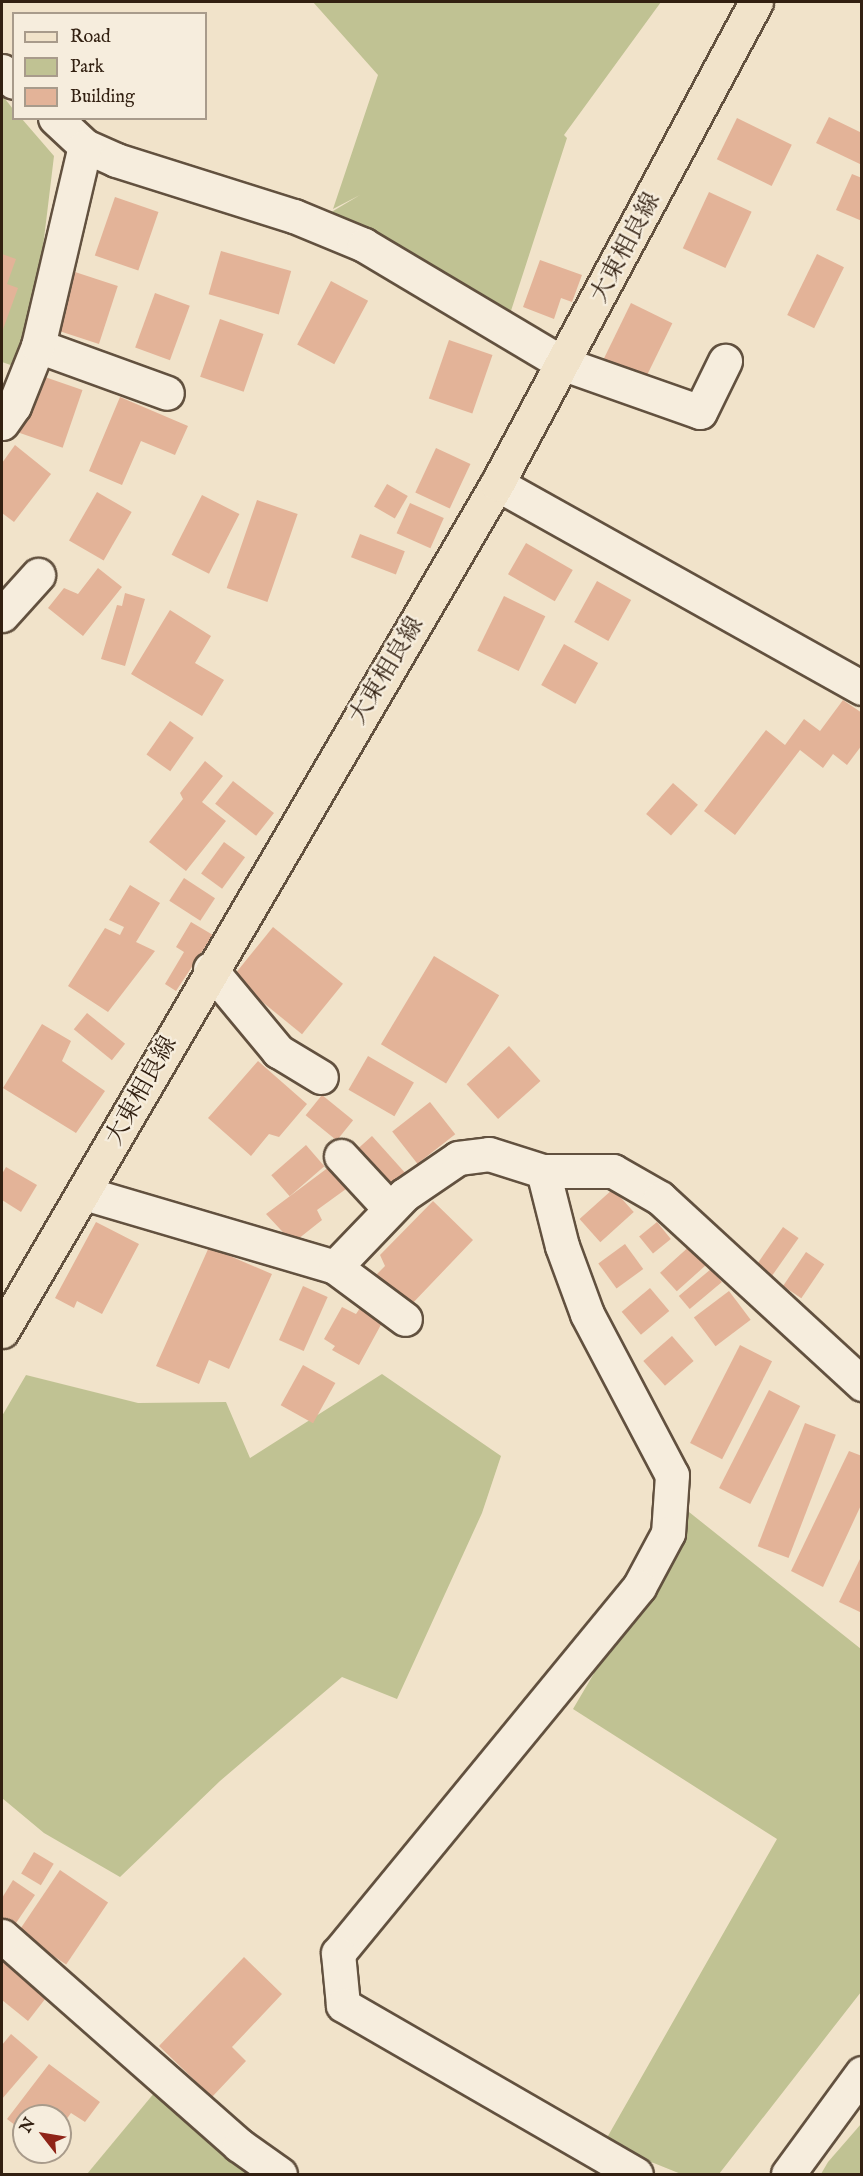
<!DOCTYPE html>
<html>
<head>
<meta charset="utf-8">
<style>
  body { margin:0 }
  #map { position:relative; width:863px; height:2176px; overflow:hidden; background:#f1e3ca; font-family:"IM FELL English","Noto Serif JP",serif }
  div>[style] { position:absolute }
  .green>* { inset:0; background:#c0c293 }
  .building>* { inset:0; background:#e3b398; transform-origin:0 0 }
  .roads { filter:drop-shadow(2px 0 #62513f) drop-shadow(-2px 0 #62513f) drop-shadow(0 2px #62513f) drop-shadow(0 -2px #62513f) }
  .minor>* { height:33px; margin:-16.5px; padding:0 16.5px; transform-origin:16.5px; border-radius:16.5px; background:#f6eddd }
  .major>* { height:33px; margin:-16.5px; padding:0 16.5px; transform-origin:16.5px; border-radius:16.5px; background:#f1e3ca }
  span { translate:-50% -50%; white-space:nowrap; text-align:center; line-height:1.15; -webkit-text-stroke:4.5px #f6eddd; paint-order:stroke }
  .street-label { font-size:24px; color:#322011 }
  .frame { position:absolute; inset:0; border:3px solid #322011; pointer-events:none }
  .legend { position:absolute; left:12px; top:12px; width:195px; height:108px; box-sizing:border-box; background:#f6eddd; border:2px solid #a89b8b; margin:0; padding:8px 10px; list-style:none; font-size:18px; color:#322011 }
  .legend li { display:flex; align-items:center; gap:12px; height:30px }
  .legend b { width:30px; border:2px solid #a89b8b }
  .north { position:absolute; left:12px; top:2104px; width:60px; height:60px; box-sizing:border-box; background:#f6eddd; border:2px solid #a89b8b; border-radius:50%; rotate:301deg; font-size:16px; font-weight:700; line-height:24px; text-align:center; color:#322011 }
  .north::after { content:''; display:block; margin:auto; width:21px; height:27px; background:#8f2418; clip-path:polygon(50% 0,100% 100%,50% 72%,0 100%) }
</style>
</head>
<body>
<div id="map">
  <div class="green">
    <i style="clip-path:polygon(313px 2px,661px 2px,564px 135px,567px 138px,509px 317px,328px 214px,360px 195px,333px 209px,378px 75px)"></i>
    <i style="clip-path:polygon(2px 95px,13px 109px,14px 118px,22px 119px,54px 156px,28px 371px,2px 362px)"></i>
    <i style="clip-path:polygon(382px 1374px,501px 1456px,482px 1513px,397px 1699px,342px 1677px,220px 1781px,120px 1877px,44px 1833px,2px 1798px,2px 1416px,26px 1375px,138px 1403px,226px 1402px,250px 1458px)"></i>
    <i style="clip-path:polygon(689px 1512px,861px 1649px,861px 1992px,719px 2174px,681px 2174px,604px 2143px,777px 1839px,573px 1709px)"></i>
    <i style="clip-path:polygon(155px 2092px,266px 2174px,87px 2174px)"></i>
    <i style="clip-path:polygon(861px 2124px,861px 2174px,821px 2174px,828px 2162px)"></i>
  </div>
  <div class="building">
    <i style="clip-path:polygon(829px 117px,862px 133px,862px 165px,816px 143px)"></i>
    <i style="left:737px;top:118px;width:61px;height:46px;rotate:26deg"></i>
    <i style="clip-path:polygon(852px 174px,862px 178px,862px 221px,836px 210px)"></i>
    <i style="left:709px;top:192px;width:47px;height:62px;rotate:25deg"></i>
    <i style="left:115px;top:197px;width:46px;height:62px;rotate:19deg"></i>
    <i style="left:221px;top:251px;width:73px;height:45px;rotate:16deg"></i>
    <i style="clip-path:polygon(2px 254px,16px 259px,7px 284px,18px 288px,2px 332px)"></i>
    <i style="left:817px;top:254px;width:30px;height:68px;rotate:26deg"></i>
    <i style="clip-path:polygon(540px 260px,582px 275px,572px 302px,561px 298px,554px 319px,523px 307px)"></i>
    <i style="left:75px;top:272px;width:45px;height:61px;rotate:18deg"></i>
    <i style="left:331px;top:281px;width:42px;height:72px;rotate:28deg"></i>
    <i style="left:155px;top:293px;width:37px;height:58px;rotate:20deg"></i>
    <i style="left:631px;top:303px;width:46px;height:62px;rotate:26deg"></i>
    <i style="left:220px;top:319px;width:46px;height:61px;rotate:19deg"></i>
    <i style="left:449px;top:340px;width:46px;height:62px;rotate:19deg"></i>
    <i style="left:39px;top:375px;width:46px;height:61px;rotate:19deg"></i>
    <i style="clip-path:polygon(120px 397px,188px 426px,175px 455px,141px 441px,122px 485px,89px 471px)"></i>
    <i style="clip-path:polygon(15px 445px,51px 474px,14px 522px,2px 513px,2px 463px)"></i>
    <i style="left:436px;top:448px;width:38px;height:49px;rotate:25deg"></i>
    <i style="left:387px;top:484px;width:24px;height:26px;rotate:30deg"></i>
    <i style="left:97px;top:492px;width:40px;height:56px;rotate:30deg"></i>
    <i style="left:202px;top:495px;width:42px;height:67px;rotate:27deg"></i>
    <i style="left:257px;top:500px;width:43px;height:93px;rotate:19deg"></i>
    <i style="left:410px;top:503px;width:37px;height:33px;rotate:24deg"></i>
    <i style="left:360px;top:534px;width:48px;height:25px;rotate:21deg"></i>
    <i style="left:526px;top:543px;width:54px;height:36px;rotate:30deg"></i>
    <i style="clip-path:polygon(98px 568px,122px 587px,83px 636px,48px 608px,64px 588px,78px 594px)"></i>
    <i style="left:597px;top:581px;width:39px;height:47px;rotate:29deg"></i>
    <i style="clip-path:polygon(125px 593px,145px 599px,125px 666px,101px 659px,117px 605px,122px 606px)"></i>
    <i style="left:504px;top:596px;width:46px;height:61px;rotate:26deg"></i>
    <i style="clip-path:polygon(170px 610px,211px 636px,195px 663px,224px 680px,202px 716px,131px 674px)"></i>
    <i style="left:564px;top:644px;width:39px;height:47px;rotate:29deg"></i>
    <i style="clip-path:polygon(843px 700px,862px 713px,862px 745px,847px 765px,833px 754px,823px 768px,800px 750px,735px 835px,704px 811px,766px 730px,785px 745px,804px 719px,820px 731px)"></i>
    <i style="left:170px;top:721px;width:29px;height:41px;rotate:35deg"></i>
    <i style="clip-path:polygon(205px 761px,223px 776px,202px 802px,226px 821px,186px 871px,149px 842px,183px 799px,180px 793px)"></i>
    <i style="left:233px;top:781px;width:52px;height:29px;rotate:38deg"></i>
    <i style="left:673px;top:783px;width:33px;height:41px;rotate:41deg"></i>
    <i style="left:224px;top:842px;width:26px;height:39px;rotate:36deg"></i>
    <i style="left:184px;top:878px;width:37px;height:27px;rotate:33deg"></i>
    <i style="clip-path:polygon(130px 885px,160px 903px,136px 942px,155px 951px,108px 1012px,68px 986px,105px 928px,120px 935px,124px 927px,109px 920px)"></i>
    <i style="clip-path:polygon(191px 922px,213px 935px,176px 991px,165px 984px,184px 952px,176px 947px)"></i>
    <i style="left:273px;top:927px;width:90px;height:65px;rotate:39deg"></i>
    <i style="left:434px;top:956px;width:76px;height:103px;rotate:31deg"></i>
    <i style="left:87px;top:1013px;width:49px;height:21px;rotate:39deg"></i>
    <i style="clip-path:polygon(42px 1024px,71px 1041px,62px 1061px,105px 1091px,76px 1133px,3px 1088px)"></i>
    <i style="left:509px;top:1046px;width:47px;height:57px;rotate:48deg"></i>
    <i style="left:368px;top:1056px;width:53px;height:39px;rotate:30deg"></i>
    <i style="clip-path:polygon(258px 1061px,307px 1104px,279px 1137px,269px 1134px,251px 1156px,208px 1118px)"></i>
    <i style="left:322px;top:1095px;width:40px;height:26px;rotate:39deg"></i>
    <i style="left:430px;top:1102px;width:41px;height:48px;rotate:52deg"></i>
    <i style="left:372px;top:1136px;width:51px;height:27px;rotate:48deg"></i>
    <i style="left:306px;top:1145px;width:28px;height:46px;rotate:49deg"></i>
    <i style="clip-path:polygon(337px 1161px,357px 1181px,317px 1210px,322px 1220px,293px 1243px,266px 1214px)"></i>
    <i style="clip-path:polygon(6px 1167px,37px 1185px,21px 1212px,2px 1200px,2px 1174px)"></i>
    <i style="left:613px;top:1189px;width:31px;height:45px;rotate:48deg"></i>
    <i style="clip-path:polygon(433px 1201px,473px 1240px,409px 1307px,376px 1275px,385px 1266px,380px 1255px)"></i>
    <i style="clip-path:polygon(96px 1222px,139px 1244px,102px 1314px,77px 1301px,74px 1308px,55px 1298px)"></i>
    <i style="left:657px;top:1222px;width:22px;height:23px;rotate:51deg"></i>
    <i style="left:783px;top:1227px;width:19px;height:46px;rotate:35deg"></i>
    <i style="left:625px;top:1244px;width:31px;height:33px;rotate:54deg"></i>
    <i style="left:692px;top:1244px;width:25px;height:43px;rotate:48deg"></i>
    <i style="clip-path:polygon(209px 1247px,272px 1274px,229px 1369px,209px 1360px,199px 1384px,156px 1366px)"></i>
    <i style="left:806px;top:1252px;width:22px;height:41px;rotate:34deg"></i>
    <i style="left:711px;top:1269px;width:17px;height:42px;rotate:50deg"></i>
    <i style="left:303px;top:1286px;width:27px;height:59px;rotate:24deg"></i>
    <i style="left:650px;top:1288px;width:30px;height:37px;rotate:50deg"></i>
    <i style="left:729px;top:1291px;width:36px;height:44px;rotate:53deg"></i>
    <i style="clip-path:polygon(342px 1307px,356px 1314px,360px 1308px,383px 1321px,359px 1365px,332px 1350px,335px 1346px,324px 1339px)"></i>
    <i style="left:672px;top:1336px;width:33px;height:38px;rotate:49deg"></i>
    <i style="left:740px;top:1345px;width:36px;height:110px;rotate:27deg"></i>
    <i style="left:303px;top:1365px;width:37px;height:46px;rotate:29deg"></i>
    <i style="left:769px;top:1390px;width:35px;height:110px;rotate:27deg"></i>
    <i style="left:805px;top:1423px;width:33px;height:132px;rotate:21deg"></i>
    <i style="clip-path:polygon(849px 1451px,862px 1456px,862px 1503px,823px 1587px,791px 1571px)"></i>
    <i style="clip-path:polygon(862px 1555px,862px 1613px,839px 1602px)"></i>
    <i style="left:34px;top:1852px;width:23px;height:25px;rotate:31deg"></i>
    <i style="left:60px;top:1870px;width:58px;height:75px;rotate:34deg"></i>
    <i style="clip-path:polygon(13px 1880px,35px 1895px,14px 1926px,2px 1917px,2px 1898px)"></i>
    <i style="clip-path:polygon(2px 1956px,49px 1994px,28px 2021px,2px 2000px)"></i>
    <i style="clip-path:polygon(244px 1957px,282px 1994px,232px 2047px,246px 2061px,212px 2097px,159px 2046px)"></i>
    <i style="clip-path:polygon(11px 2034px,38px 2057px,2px 2099px,2px 2045px)"></i>
    <i style="clip-path:polygon(49px 2064px,100px 2102px,85px 2122px,71px 2113px,60px 2128px,60px 2116px,24px 2116px,24px 2132px,7px 2119px)"></i>
  </div>
  <div class="roads">
    <div class="minor">
      <i style="left:2px;top:71px;width:16px;rotate:43deg"></i>
      <i style="left:55px;top:118px;width:41px;rotate:43deg"></i>
      <i style="left:85px;top:146px;width:34px;rotate:24deg"></i>
      <i style="left:116px;top:160px;width:187px;rotate:17.5deg"></i>
      <i style="left:294px;top:216px;width:76px;rotate:22.5deg"></i>
      <i style="left:364px;top:245px;width:233px;rotate:30.8deg"></i>
      <i style="left:564px;top:364px;width:144px;rotate:19.4deg"></i>
      <i style="left:700px;top:412px;width:57px;rotate:-63.9deg"></i>
      <i style="left:38px;top:346px;width:137px;rotate:20deg"></i>
      <i style="left:2px;top:423px;width:21px;rotate:-55deg"></i>
      <i style="left:14px;top:406px;width:65px;rotate:-68.2deg"></i>
      <i style="left:38px;top:346px;width:205px;rotate:-76.8deg"></i>
      <i style="left:497px;top:484px;width:418px;rotate:29.2deg"></i>
      <i style="left:2px;top:615px;width:54px;rotate:-48deg"></i>
      <i style="left:210px;top:969px;width:107px;rotate:50.3deg"></i>
      <i style="left:278px;top:1051px;width:50px;rotate:31.2deg"></i>
      <i style="left:341px;top:1156px;width:72px;rotate:47.2deg"></i>
      <i style="left:543px;top:1171px;width:77px;rotate:75.8deg"></i>
      <i style="left:562px;top:1246px;width:72px;rotate:69.8deg"></i>
      <i style="left:587px;top:1314px;width:182px;rotate:62.2deg"></i>
      <i style="left:672px;top:1475px;width:58px;rotate:93.9deg"></i>
      <i style="left:668px;top:1533px;width:61px;rotate:118.2deg"></i>
      <i style="left:639px;top:1587px;width:474px;rotate:129.4deg"></i>
      <i style="left:338px;top:1953px;width:52px;rotate:84.5deg"></i>
      <i style="left:343px;top:2005px;width:338px;rotate:30deg"></i>
      <i style="left:84px;top:1193px;width:262px;rotate:16.4deg"></i>
      <i style="left:335px;top:1267px;width:100px;rotate:-46.2deg"></i>
      <i style="left:404px;top:1195px;width:65px;rotate:-34.4deg"></i>
      <i style="left:458px;top:1158px;width:31px;rotate:-7deg"></i>
      <i style="left:489px;top:1154px;width:57px;rotate:17.5deg"></i>
      <i style="left:543px;top:1171px;width:70px"></i>
      <i style="left:613px;top:1171px;width:54px;rotate:29.9deg"></i>
      <i style="left:660px;top:1198px;width:275px;rotate:42.6deg"></i>
      <i style="left:335px;top:1267px;width:87px;rotate:36.6deg"></i>
      <i style="left:2px;top:1936px;width:316px;rotate:41.4deg"></i>
      <i style="left:239px;top:2145px;width:50px;rotate:35.3deg"></i>
      <i style="left:788px;top:2174px;width:125px;rotate:-53.8deg"></i>
    </div>
    <div class="major">
      <i style="left:2px;top:1331px;width:981px;rotate:-59.7deg"></i>
      <i style="left:497px;top:484px;width:547px;rotate:-61.75deg"></i>
    </div>
  </div>
  <div class="street-label">
    <span style="left:626px;top:248px;rotate:-62deg">大東相良線</span>
    <span style="left:387px;top:671px;rotate:-59deg">大東相良線</span>
    <span style="left:142px;top:1091px;rotate:-61deg">大東相良線</span>
  </div>
  <div class="frame"></div>
  <ul class="legend">
  <li><b style="height:8px;background:#f1e3ca"></b>Road</li>
  <li><b style="height:16px;background:#c0c293"></b>Park</li>
  <li><b style="height:16px;background:#e3b398"></b>Building</li>
  </ul>
  <div class="north">N</div>
</div>
</body>
</html>
